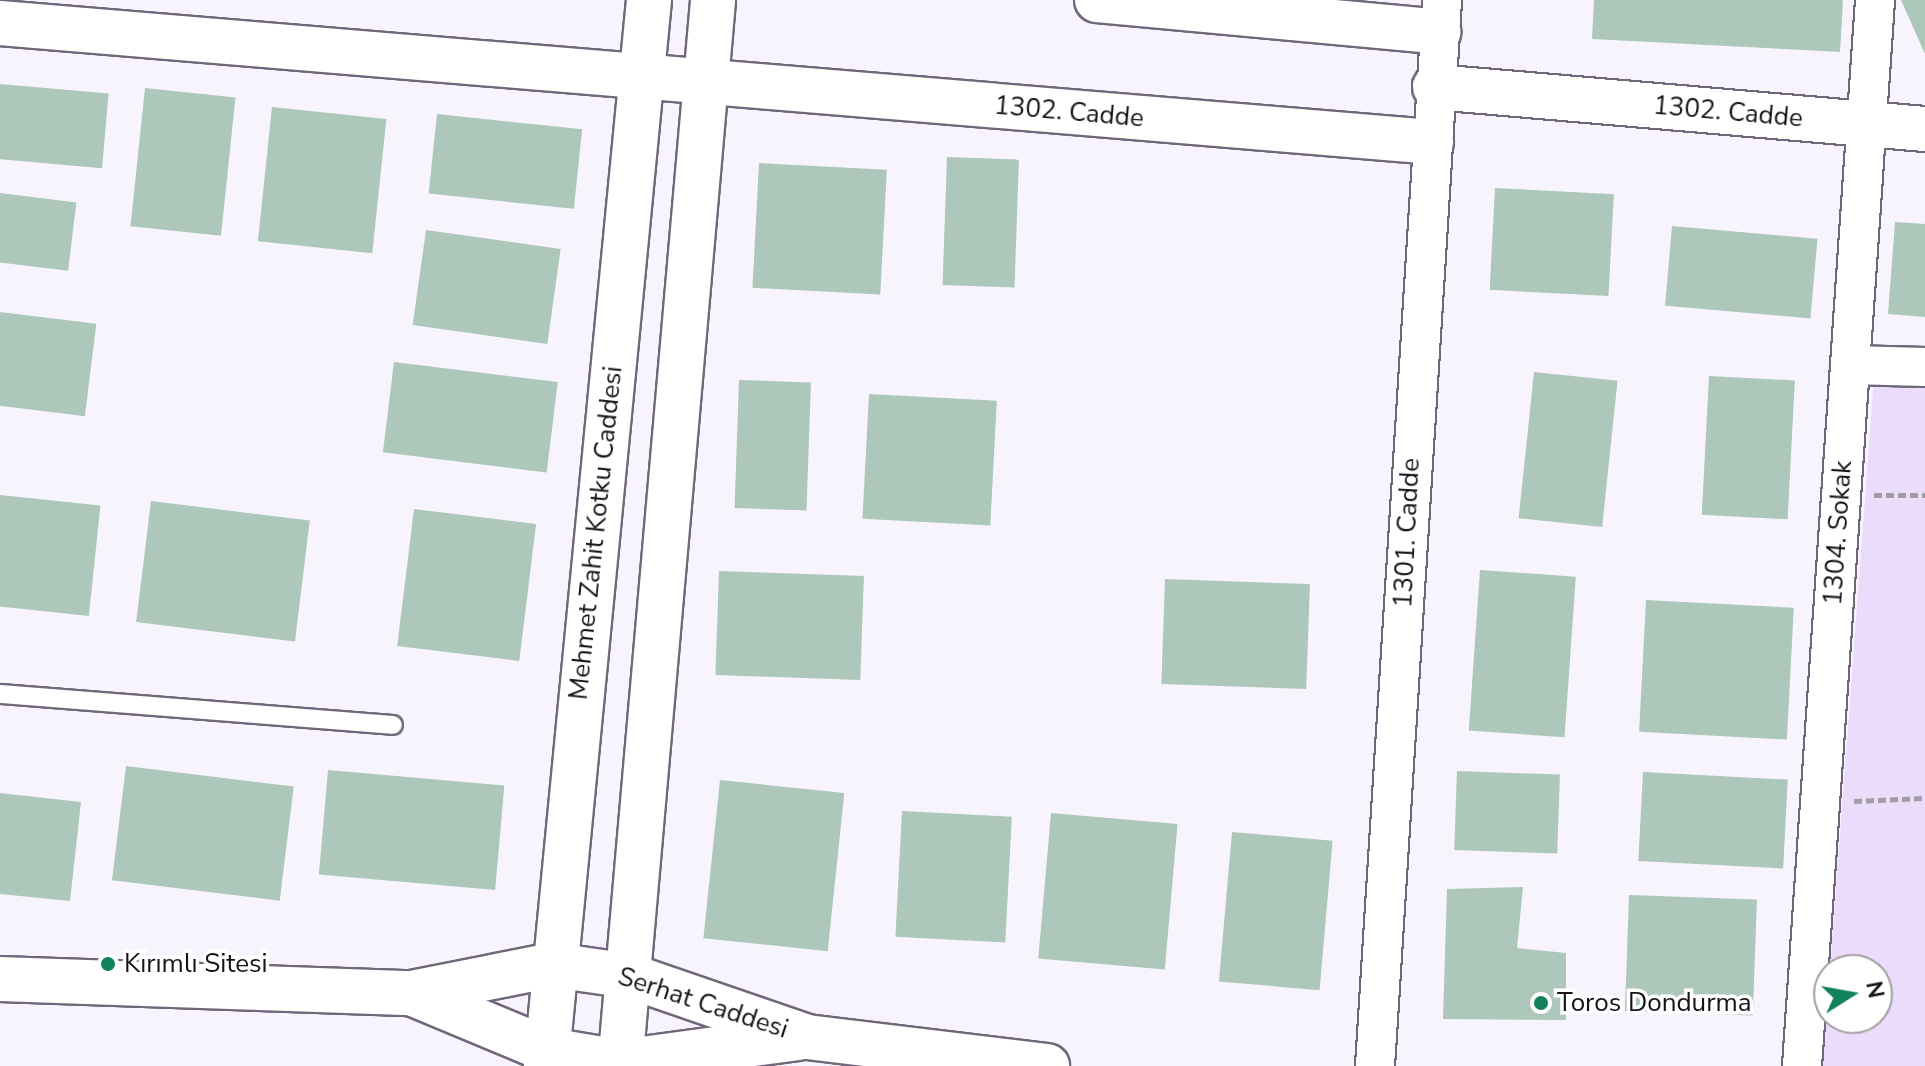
<!DOCTYPE html>
<html>
<head>
<meta charset="utf-8">
<style>
  body { margin:0 }
  #map { position:relative; width:1925px; height:1066px; overflow:hidden; background:#f8f4fd; font-family:"Nunito Sans",sans-serif }
  div>[style] { position:absolute }
  .green>* { inset:0; background:#eadcfa }
  .building>* { inset:0; background:#adc7bb; transform-origin:0 0 }
  .path>* { height:5px; margin-top:-2.5px; transform-origin:0; background:repeating-linear-gradient(90deg,#a19da6 0 8px,transparent 0 12px) }
  .roads { filter:drop-shadow(2px 0 #70677b) drop-shadow(-2px 0 #70677b) drop-shadow(0 2px #70677b) drop-shadow(0 -2px #70677b) }
  .service>* { height:18px; margin:-9px; padding:0 9px; transform-origin:9px; border-radius:9px; background:#fff }
  .minor>* { height:38px; margin:-19px; padding:0 19px; transform-origin:19px; border-radius:19px; background:#fff }
  .tertiary>* { height:44px; margin:-22px; padding:0 22px; transform-origin:22px; border-radius:22px; background:#fff }
  .secondary>* { height:44px; margin:-22px; padding:0 22px; transform-origin:22px; border-radius:22px; background:#fff }
  .dots>* { width:22px; height:22px; translate:-50% -50%; box-sizing:border-box; border:4px solid #fff; border-radius:50% }
  span { translate:-50% -50%; white-space:nowrap; text-align:center; line-height:1.15; -webkit-text-stroke:7px #fff; paint-order:stroke }
  .street-label { font-size:26px; color:#16121a }
  .poi-label { font-size:26px; color:#16121a }
  .left { translate:0 -50%; text-align:left }
  .north { position:absolute; left:1813px; top:954px; width:80px; height:80px; box-sizing:border-box; background:#fff; border:2px solid #a2a0a3; border-radius:50%; rotate:79deg; font-size:22px; font-weight:700; line-height:32px; text-align:center; color:#16121a }
  .north::after { content:''; display:block; margin:auto; width:28px; height:36px; background:#11815e; clip-path:polygon(50% 0,100% 100%,50% 72%,0 100%) }
</style>
</head>
<body>
<div id="map">
  <div class="green">
    <i style="clip-path:polygon(1874px 377px,1925px 381px,1925px 1066px,1823px 1066px,1829px 988px,1829px 1018px,1877px 1018px,1877px 970px,1830px 970px)"></i>
  </div>
  <div class="building">
    <i style="clip-path:polygon(1594px 0,1843px 0,1840px 52px,1592px 39px)"></i>
    <i style="clip-path:polygon(1901px 0,1925px 0,1925px 54px)"></i>
    <i style="left:0;top:84px;width:109px;height:75px;rotate:5deg"></i>
    <i style="left:145px;top:88px;width:91px;height:139px;rotate:6deg"></i>
    <i style="left:272px;top:107px;width:115px;height:135px;rotate:6deg"></i>
    <i style="left:437px;top:114px;width:146px;height:80px;rotate:6deg"></i>
    <i style="left:947px;top:157px;width:72px;height:128px;rotate:2deg"></i>
    <i style="left:759px;top:163px;width:128px;height:125px;rotate:3deg"></i>
    <i style="left:1495px;top:188px;width:119px;height:102px;rotate:3deg"></i>
    <i style="left:0;top:193px;width:77px;height:69px;rotate:7deg"></i>
    <i style="clip-path:polygon(1895px 222px,1925px 224px,1925px 317px,1888px 314px)"></i>
    <i style="left:1672px;top:226px;width:146px;height:80px;rotate:5deg"></i>
    <i style="left:426px;top:230px;width:136px;height:96px;rotate:8deg"></i>
    <i style="left:0;top:312px;width:97px;height:93px;rotate:7deg"></i>
    <i style="left:394px;top:362px;width:165px;height:91px;rotate:7deg"></i>
    <i style="left:1534px;top:372px;width:84px;height:147px;rotate:6deg"></i>
    <i style="left:1709px;top:376px;width:86px;height:139px;rotate:3deg"></i>
    <i style="left:739px;top:380px;width:72px;height:128px;rotate:2deg"></i>
    <i style="left:869px;top:394px;width:128px;height:125px;rotate:3deg"></i>
    <i style="left:0;top:495px;width:101px;height:111px;rotate:6deg"></i>
    <i style="left:151px;top:501px;width:160px;height:122px;rotate:7deg"></i>
    <i style="left:414px;top:509px;width:123px;height:138px;rotate:7deg"></i>
    <i style="left:1480px;top:570px;width:96px;height:161px;rotate:4deg"></i>
    <i style="left:719px;top:571px;width:145px;height:104px;rotate:2deg"></i>
    <i style="left:1165px;top:579px;width:145px;height:105px;rotate:2deg"></i>
    <i style="left:1646px;top:600px;width:148px;height:132px;rotate:3deg"></i>
    <i style="left:126px;top:766px;width:169px;height:115px;rotate:7deg"></i>
    <i style="left:328px;top:770px;width:177px;height:105px;rotate:5deg"></i>
    <i style="left:1457px;top:771px;width:103px;height:79px;rotate:2deg"></i>
    <i style="left:1643px;top:772px;width:145px;height:89px;rotate:3deg"></i>
    <i style="left:720px;top:780px;width:125px;height:159px;rotate:6deg"></i>
    <i style="clip-path:polygon(0 793px,81px 802px,70px 901px,0 894px)"></i>
    <i style="left:902px;top:811px;width:110px;height:126px;rotate:3deg"></i>
    <i style="left:1051px;top:813px;width:127px;height:146px;rotate:5deg"></i>
    <i style="left:1232px;top:832px;width:101px;height:150px;rotate:5deg"></i>
    <i style="clip-path:polygon(1523px 887px,1517px 948px,1566px 953px,1566px 1020px,1443px 1019px,1447px 889px)"></i>
    <i style="left:1629px;top:895px;width:128px;height:116px;rotate:2deg"></i>
  </div>
  <div class="path">
    <i style="left:1874px;top:495px;width:51px"></i>
    <i style="left:1854px;top:801px;width:71px;rotate:-2.4deg"></i>
  </div>
  <div class="roads">
    <div class="service">
      <i style="left:0;top:694px;width:394px;rotate:4.5deg"></i>
    </div>
    <div class="minor">
      <i style="left:1850px;top:365px;width:75px;rotate:1.5deg"></i>
      <i style="left:1375px;top:1066px;width:1068px;rotate:-86.4deg"></i>
      <i style="left:1802px;top:1066px;width:1068px;rotate:-86.08deg"></i>
    </div>
    <div class="tertiary">
      <i style="left:1097px;top:0;width:343px;rotate:5.3deg"></i>
      <i style="left:0;top:23px;width:1436px;rotate:4.75deg"></i>
      <i style="left:1435px;top:87px;width:492px;rotate:4.9deg"></i>
    </div>
    <div class="secondary">
      <i style="left:0;top:979px;width:411px;rotate:2deg"></i>
      <i style="left:411px;top:993px;width:145px;rotate:-11.2deg"></i>
      <i style="left:553px;top:965px;width:78px;rotate:8.1deg"></i>
      <i style="left:630px;top:976px;width:187px;rotate:19deg"></i>
      <i style="left:807px;top:1037px;width:242px;rotate:6.9deg"></i>
      <i style="left:411px;top:993px;width:148px;rotate:22.6deg"></i>
      <i style="left:548px;top:1050px;width:73px;rotate:9.5deg"></i>
      <i style="left:620px;top:1062px;width:180px;rotate:-7.7deg"></i>
      <i style="left:546px;top:1066px;width:1071px;rotate:-84.48deg"></i>
      <i style="left:620px;top:1066px;width:1070px;rotate:-85.01deg"></i>
    </div>
  </div>
  <div class="dots">
    <i style="left:108px;top:964px;background:#11815e"></i>
    <i style="left:1541px;top:1003px;background:#11815e"></i>
  </div>
  <div class="street-label">
    <span style="left:1069px;top:112px;rotate:5deg">1302. Cadde</span>
    <span style="left:1728px;top:112px;rotate:5deg">1302. Cadde</span>
    <span style="left:596px;top:533px;rotate:-84deg">Mehmet Zahit Kotku Caddesi</span>
    <span style="left:1407px;top:533px;rotate:-87deg">1301. Cadde</span>
    <span style="left:1838px;top:533px;rotate:-86deg">1304. Sokak</span>
    <span style="left:703px;top:1003px;rotate:18deg">Serhat Caddesi</span>
  </div>
  <div class="poi-label">
    <span class="left" style="left:124px;top:964px">Kırımlı Sitesi</span>
    <span class="left" style="left:1557px;top:1003px">Toros Dondurma</span>
  </div>
  <div class="north">N</div>
</div>
</body>
</html>
